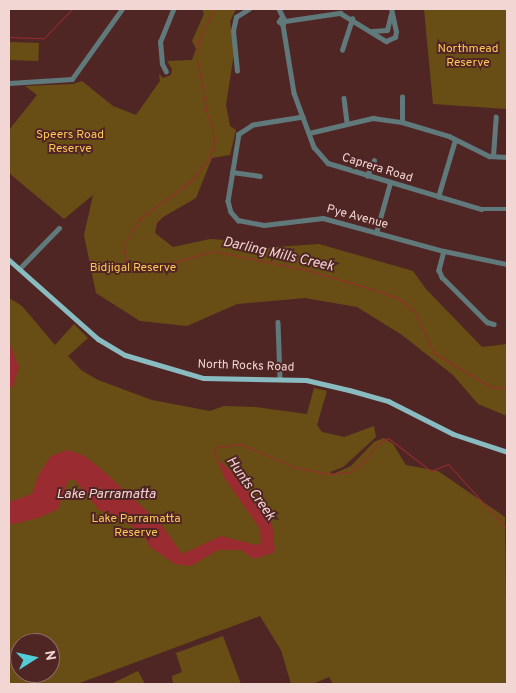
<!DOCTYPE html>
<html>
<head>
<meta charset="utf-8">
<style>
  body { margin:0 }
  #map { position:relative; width:516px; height:693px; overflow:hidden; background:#502625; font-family:Overpass,sans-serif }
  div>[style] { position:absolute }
  .green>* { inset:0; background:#684e15; transform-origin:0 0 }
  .water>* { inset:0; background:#9a2b30 }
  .stream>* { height:1px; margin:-0.5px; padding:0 0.5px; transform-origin:0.5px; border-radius:0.5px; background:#9a2b30 }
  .minor>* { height:4.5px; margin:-2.25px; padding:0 2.25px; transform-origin:2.25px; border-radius:2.25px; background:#60797b }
  .major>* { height:5px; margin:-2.5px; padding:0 2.5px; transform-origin:2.5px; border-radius:2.5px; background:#89bcc0 }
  span { translate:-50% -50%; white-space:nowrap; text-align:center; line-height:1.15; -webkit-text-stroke:4px #502625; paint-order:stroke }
  .park-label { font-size:12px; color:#fdc656 }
  .street-label { font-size:12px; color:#f2d6d4 }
  .water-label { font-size:14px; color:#f2d2d0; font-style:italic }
  .frame { position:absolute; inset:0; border:10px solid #f2d6d4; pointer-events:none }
  .north { position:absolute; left:10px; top:633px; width:50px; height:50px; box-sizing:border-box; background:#502625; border:1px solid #916c6b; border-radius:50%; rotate:80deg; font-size:14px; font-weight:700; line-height:20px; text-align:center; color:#f2d6d4 }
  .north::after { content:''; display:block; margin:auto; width:18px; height:22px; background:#52ccd6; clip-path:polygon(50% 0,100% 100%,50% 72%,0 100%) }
</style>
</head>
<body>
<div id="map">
  <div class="green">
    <i style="clip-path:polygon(202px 9px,236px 9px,230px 21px,234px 53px,226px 105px,230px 126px,236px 130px,230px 155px,212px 158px,196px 198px,163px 217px,157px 223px,155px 233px,173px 247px,210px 239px,240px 241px,261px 248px,319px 244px,413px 271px,426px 289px,482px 347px,507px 344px,507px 416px,478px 404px,453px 375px,402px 335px,357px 307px,305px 298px,237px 304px,187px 326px,140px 321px,96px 293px,84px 235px,93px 195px,64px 219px,9px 173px,9px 130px,37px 95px,25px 86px,73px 84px,82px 81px,113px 106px,136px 115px,160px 81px,159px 74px,163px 78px,171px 75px,172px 69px,167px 61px,192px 60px,196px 49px,192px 41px,204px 14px)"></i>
    <i style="clip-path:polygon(424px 9px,507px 9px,507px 109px,433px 104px)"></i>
    <i style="left:9px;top:42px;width:30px;height:18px;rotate:2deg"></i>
    <i style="clip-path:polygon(evenodd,9px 298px,22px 306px,55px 345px,74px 324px,88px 338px,68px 356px,81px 370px,98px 380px,152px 400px,210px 411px,224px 406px,255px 407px,307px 414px,314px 388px,327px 391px,317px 425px,322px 432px,344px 437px,374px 426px,376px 437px,343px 467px,330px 472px,333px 474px,351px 466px,374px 442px,384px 438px,393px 444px,406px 465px,438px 471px,505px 517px,507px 684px,333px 684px,329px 677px,313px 684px,291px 684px,281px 650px,260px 616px,77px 684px,9px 684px,9px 298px,20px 643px,50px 643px,50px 673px,20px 673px,20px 643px)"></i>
    <i style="clip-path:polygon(223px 636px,241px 684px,173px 684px,172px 676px,182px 672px,176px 653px)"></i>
    <i style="clip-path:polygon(138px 671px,145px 684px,111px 684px)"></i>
  </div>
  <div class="water">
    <i style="clip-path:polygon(9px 342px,19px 367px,13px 387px,9px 387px)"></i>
    <i style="clip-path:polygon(67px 450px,83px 455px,100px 468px,161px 524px,182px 554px,221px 536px,256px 545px,261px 543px,260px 529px,224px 477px,217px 459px,237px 476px,272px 524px,275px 549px,273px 553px,254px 559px,241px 550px,218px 550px,191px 566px,175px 564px,150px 547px,142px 533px,115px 515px,99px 510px,74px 479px,68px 481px,58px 509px,38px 518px,9px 525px,9px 502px,32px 494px,39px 474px,51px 456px)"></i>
  </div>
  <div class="stream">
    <i style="left:214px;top:9px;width:35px;rotate:117deg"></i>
    <i style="left:198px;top:40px;width:19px;rotate:93deg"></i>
    <i style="left:197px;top:59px;width:56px;rotate:79.7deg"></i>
    <i style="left:207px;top:114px;width:16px;rotate:68deg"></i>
    <i style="left:213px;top:129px;width:13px;rotate:86deg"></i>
    <i style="left:214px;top:142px;width:16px;rotate:105deg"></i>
    <i style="left:210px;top:157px;width:29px;rotate:128deg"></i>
    <i style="left:192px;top:180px;width:66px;rotate:143.7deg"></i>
    <i style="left:139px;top:219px;width:32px;rotate:120deg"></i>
    <i style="left:123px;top:247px;width:18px;rotate:77deg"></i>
    <i style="left:127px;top:265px;width:8px;rotate:45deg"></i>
    <i style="left:133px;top:271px;width:14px;rotate:-4deg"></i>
    <i style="left:147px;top:270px;width:69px;rotate:-16.1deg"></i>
    <i style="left:213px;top:251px;width:96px;rotate:11.4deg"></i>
    <i style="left:307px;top:270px;width:77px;rotate:16.6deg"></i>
    <i style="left:381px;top:292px;width:19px;rotate:21deg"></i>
    <i style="left:399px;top:299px;width:19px;rotate:39deg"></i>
    <i style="left:414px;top:311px;width:47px;rotate:64.5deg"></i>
    <i style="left:434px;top:353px;width:66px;rotate:30.8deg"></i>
    <i style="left:491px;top:387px;width:16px;rotate:4deg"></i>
    <i style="left:9px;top:37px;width:35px;rotate:2deg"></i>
    <i style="left:44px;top:38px;width:40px;rotate:-46deg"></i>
    <i style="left:217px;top:459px;width:7px;rotate:-117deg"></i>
    <i style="left:214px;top:453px;width:7px;rotate:-63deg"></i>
    <i style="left:217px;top:447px;width:24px;rotate:-7deg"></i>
    <i style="left:241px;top:444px;width:58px;rotate:23.5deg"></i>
    <i style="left:294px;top:467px;width:33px;rotate:12deg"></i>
    <i style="left:326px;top:474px;width:24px;rotate:-5deg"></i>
    <i style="left:350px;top:472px;width:18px;rotate:-38deg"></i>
    <i style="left:364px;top:461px;width:20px;rotate:-53deg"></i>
    <i style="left:376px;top:445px;width:14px;rotate:-30deg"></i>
    <i style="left:388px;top:438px;width:54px;rotate:37.5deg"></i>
    <i style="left:431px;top:471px;width:18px;rotate:-22deg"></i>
    <i style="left:448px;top:464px;width:88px;rotate:47.8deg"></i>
  </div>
  <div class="minor">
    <i style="left:279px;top:9px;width:13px;rotate:63deg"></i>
    <i style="left:285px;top:21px;width:4px;rotate:117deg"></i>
    <i style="left:283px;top:25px;width:5px;rotate:-143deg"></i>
    <i style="left:279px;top:22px;width:4px;rotate:-63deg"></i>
    <i style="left:285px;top:21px;width:56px;rotate:-8.3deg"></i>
    <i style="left:340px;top:13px;width:54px;rotate:31.3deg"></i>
    <i style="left:386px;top:41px;width:10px;rotate:-24deg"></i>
    <i style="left:395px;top:37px;width:5px;rotate:-79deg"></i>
    <i style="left:396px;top:32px;width:24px;rotate:-102deg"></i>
    <i style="left:283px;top:25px;width:69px;rotate:80.8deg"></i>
    <i style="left:294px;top:93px;width:58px;rotate:69.7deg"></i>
    <i style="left:314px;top:147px;width:21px;rotate:49deg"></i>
    <i style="left:328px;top:163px;width:160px;rotate:16.7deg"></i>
    <i style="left:481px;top:209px;width:26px"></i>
    <i style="left:372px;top:31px;width:15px;rotate:-4deg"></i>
    <i style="left:387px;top:30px;width:16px;rotate:-76deg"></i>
    <i style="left:342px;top:50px;width:33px;rotate:-72deg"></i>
    <i style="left:237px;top:71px;width:40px;rotate:-95.7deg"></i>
    <i style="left:233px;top:31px;width:14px;rotate:-78deg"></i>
    <i style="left:236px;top:17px;width:15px;rotate:-32deg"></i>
    <i style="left:166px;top:72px;width:9px;rotate:-117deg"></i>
    <i style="left:162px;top:64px;width:22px;rotate:-95deg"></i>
    <i style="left:160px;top:42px;width:35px;rotate:-68deg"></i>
    <i style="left:9px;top:83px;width:63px;rotate:-3.6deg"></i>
    <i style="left:72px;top:79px;width:86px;rotate:-54.5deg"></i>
    <i style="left:344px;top:98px;width:25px;rotate:83deg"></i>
    <i style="left:303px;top:117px;width:51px;rotate:170.9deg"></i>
    <i style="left:253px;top:125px;width:17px;rotate:147deg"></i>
    <i style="left:239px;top:134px;width:68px;rotate:99.3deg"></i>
    <i style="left:228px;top:201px;width:11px;rotate:75deg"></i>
    <i style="left:231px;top:212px;width:11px;rotate:49deg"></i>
    <i style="left:238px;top:220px;width:26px;rotate:11deg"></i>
    <i style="left:264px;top:225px;width:59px;rotate:-6.8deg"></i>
    <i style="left:323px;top:218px;width:125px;rotate:15.3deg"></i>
    <i style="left:444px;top:251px;width:64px;rotate:11.7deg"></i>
    <i style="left:402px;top:122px;width:25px;rotate:-90deg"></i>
    <i style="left:309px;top:133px;width:66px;rotate:-13.2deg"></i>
    <i style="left:373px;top:118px;width:29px;rotate:8deg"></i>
    <i style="left:402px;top:122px;width:49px;rotate:16.6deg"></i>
    <i style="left:449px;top:136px;width:45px;rotate:26.6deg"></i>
    <i style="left:489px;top:156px;width:18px;rotate:3deg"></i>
    <i style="left:493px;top:156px;width:39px;rotate:-86deg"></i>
    <i style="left:232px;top:172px;width:28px;rotate:8deg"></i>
    <i style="left:367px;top:176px;width:17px;rotate:-66deg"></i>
    <i style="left:438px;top:197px;width:59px;rotate:-73.4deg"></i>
    <i style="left:376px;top:233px;width:52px;rotate:-74.4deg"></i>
    <i style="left:444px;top:251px;width:20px;rotate:105deg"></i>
    <i style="left:439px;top:270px;width:8px;rotate:67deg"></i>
    <i style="left:442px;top:277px;width:64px;rotate:45deg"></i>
    <i style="left:487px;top:322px;width:7px;rotate:16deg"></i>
    <i style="left:19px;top:269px;width:57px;rotate:-45.7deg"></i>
    <i style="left:278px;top:322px;width:57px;rotate:88deg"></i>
  </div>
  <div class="major">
    <i style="left:9px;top:260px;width:119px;rotate:41.6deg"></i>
    <i style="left:98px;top:339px;width:31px;rotate:31deg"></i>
    <i style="left:125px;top:355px;width:81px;rotate:16.4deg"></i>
    <i style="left:203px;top:378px;width:103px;rotate:1.1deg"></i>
    <i style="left:306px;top:380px;width:44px;rotate:13.1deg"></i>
    <i style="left:349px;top:390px;width:41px;rotate:15.8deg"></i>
    <i style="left:388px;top:401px;width:73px;rotate:26.9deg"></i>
    <i style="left:453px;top:434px;width:57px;rotate:18.4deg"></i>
  </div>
  <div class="park-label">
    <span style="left:468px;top:57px">Northmead<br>Reserve</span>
    <span style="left:70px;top:143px">Speers Road<br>Reserve</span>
    <span style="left:133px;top:269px">Bidjigal Reserve</span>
    <span style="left:136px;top:527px">Lake Parramatta<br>Reserve</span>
  </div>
  <div class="street-label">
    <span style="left:377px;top:169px;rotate:17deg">Caprera Road</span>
    <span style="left:357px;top:218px;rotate:15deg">Pye Avenue</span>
    <span style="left:246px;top:367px;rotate:2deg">North Rocks Road</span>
  </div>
  <div class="water-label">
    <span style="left:278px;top:255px;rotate:13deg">Darling Mills Creek</span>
    <span style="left:250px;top:489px;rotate:55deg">Hunts Creek</span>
    <span style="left:106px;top:495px">Lake Parramatta</span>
  </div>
  <div class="frame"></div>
  <div class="north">N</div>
</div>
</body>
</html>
